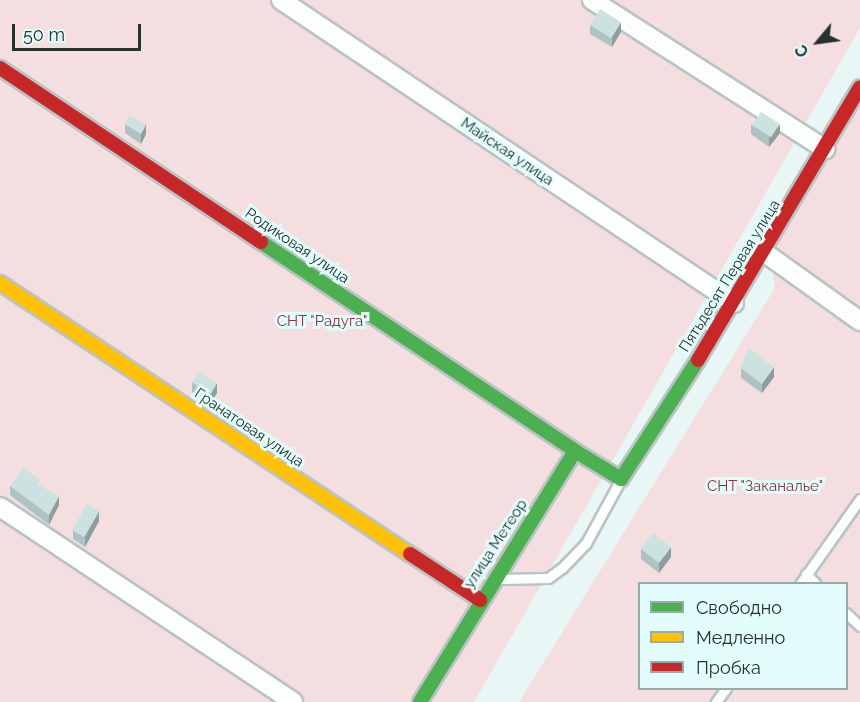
<!DOCTYPE html>
<html>
<head>
<meta charset="utf-8">
<style>
  body { margin:0 }
  #map { position:relative; width:860px; height:702px; overflow:hidden; background:#e8f6f5; font-family:Raleway,sans-serif }
  div>[style] { position:absolute }
  .green>* { inset:0; background:#f4dee0 }
  .roads { filter:drop-shadow(2px 0 #bac4c4) drop-shadow(-2px 0 #bac4c4) drop-shadow(0 2px #bac4c4) drop-shadow(0 -2px #bac4c4) }
  .lane>* { height:9px; margin:-4.5px; padding:0 4.5px; transform-origin:4.5px; border-radius:4.5px; background:#fcfefe }
  .street>* { height:18px; margin:-9px; padding:0 9px; transform-origin:9px; border-radius:9px; background:#fcfefe }
  .fast>* { height:14px; margin:-7px; padding:0 7px; transform-origin:7px; border-radius:7px; background:#4caf50 }
  .slow>* { height:14px; margin:-7px; padding:0 7px; transform-origin:7px; border-radius:7px; background:#ffc107 }
  .jam>* { height:14px; margin:-7px; padding:0 7px; transform-origin:7px; border-radius:7px; background:#c62828 }
  .wall>* { inset:0; background:#afc2c2 }
  .shaded-wall>* { inset:0; background:#8e9e9e }
  .building>* { inset:0; background:#cbe2e1; transform-origin:0 0 }
  span { translate:-50% -50%; white-space:nowrap; text-align:center; line-height:1.15; -webkit-text-stroke:6px #e2fcfb; paint-order:stroke }
  .street-label { font-size:15px; color:#273130 }
  .park-label { font-size:15px; color:#883543 }
  .legend { position:absolute; left:638px; top:582px; width:210px; height:108px; box-sizing:border-box; background:#e2fcfb; border:2px solid #97abaa; margin:0; padding:8px 10px; list-style:none; font-size:18px; color:#273130 }
  .legend li { display:flex; align-items:center; gap:12px; height:30px }
  .legend b { width:30px; border:2px solid #97abaa }
  .north { position:absolute; left:788px; top:12px; width:60px; height:60px; -webkit-text-stroke:4px #e2fcfb; paint-order:stroke; rotate:241deg; font-size:16px; font-weight:700; line-height:24px; text-align:center; color:#273130 }
  .north::after { content:''; display:block; margin:auto; width:21px; height:27px; background:#273130; clip-path:polygon(50% 0,100% 100%,50% 72%,0 100%) }
  .scale { position:absolute; left:12px; top:24px; width:129px; height:27px; box-sizing:border-box; border:3px solid #273130; border-top:0; padding-left:8px; font-size:18px; line-height:21px; white-space:nowrap; color:#273130; -webkit-text-stroke:4px #e2fcfb; paint-order:stroke }
</style>
</head>
<body>
<div id="map">
  <div class="green">
    <i style="clip-path:polygon(0 0,860px 0,860px 28px,474px 702px,0 702px)"></i>
    <i style="clip-path:polygon(evenodd,860px 79px,860px 702px,519px 702px,775px 288px,767px 234px,860px 79px,640px 584px,846px 584px,846px 688px,640px 688px,640px 584px)"></i>
  </div>
  <div class="roads">
    <div class="lane">
      <i style="left:806px;top:574px;width:14px;rotate:45deg"></i>
      <i style="left:502px;top:579px;width:46px;rotate:-1.2deg"></i>
      <i style="left:548px;top:578px;width:17px;rotate:-36deg"></i>
      <i style="left:562px;top:568px;width:35px;rotate:-46deg"></i>
      <i style="left:586px;top:543px;width:73px;rotate:-61.3deg"></i>
      <i style="left:800px;top:584px;width:104px;rotate:-54.8deg"></i>
      <i style="left:846px;top:613px;width:19px;rotate:43deg"></i>
      <i style="left:716px;top:702px;width:17px;rotate:-54deg"></i>
    </div>
    <div class="street">
      <i style="left:281px;top:0;width:545px;rotate:33.78deg"></i>
      <i style="left:592px;top:0;width:277px;rotate:32.6deg"></i>
      <i style="left:765px;top:253px;width:117px;rotate:35.6deg"></i>
      <i style="left:0;top:507px;width:352px;rotate:33.6deg"></i>
    </div>
    <div class="fast">
      <i style="left:261px;top:242px;width:377px;rotate:33.6deg"></i>
      <i style="left:420px;top:702px;width:295px;rotate:-58.3deg"></i>
      <i style="left:575px;top:451px;width:54px;rotate:31.3deg"></i>
      <i style="left:621px;top:479px;width:142px;rotate:-57.1deg"></i>
    </div>
    <div class="slow">
      <i style="left:0;top:283px;width:491px;rotate:33.5deg"></i>
    </div>
    <div class="jam">
      <i style="left:0;top:68px;width:314px;rotate:33.7deg"></i>
      <i style="left:698px;top:360px;width:317px;rotate:-59.3deg"></i>
      <i style="left:410px;top:554px;width:84px;rotate:33.3deg"></i>
    </div>
  </div>
  <div class="wall">
    <i style="clip-path:polygon(590px 25px,621px 32px,612px 47px,590px 34px)"></i>
    <i style="clip-path:polygon(125px 124px,146px 134px,141px 144px,125px 133px)"></i>
    <i style="clip-path:polygon(751px 125px,780px 133px,769px 147px,751px 134px)"></i>
    <i style="clip-path:polygon(741px 368px,774px 377px,762px 393px,741px 378px)"></i>
    <i style="clip-path:polygon(192px 382px,217px 393px,210px 404px,192px 392px)"></i>
    <i style="clip-path:polygon(10px 486px,40px 486px,59px 505px,49px 525px,10px 495px)"></i>
    <i style="clip-path:polygon(99px 521px,85px 547px,73px 539px,73px 530px)"></i>
    <i style="clip-path:polygon(641px 549px,671px 557px,659px 573px,641px 559px)"></i>
  </div>
  <div class="shaded-wall">
    <i style="clip-path:polygon(621px 22px,621px 32px,612px 47px,612px 37px)"></i>
    <i style="clip-path:polygon(146px 124px,146px 134px,141px 144px,141px 134px)"></i>
    <i style="clip-path:polygon(780px 124px,780px 133px,769px 147px,769px 138px)"></i>
    <i style="clip-path:polygon(774px 367px,774px 377px,762px 393px,762px 384px)"></i>
    <i style="clip-path:polygon(217px 383px,217px 393px,210px 404px,210px 394px)"></i>
    <i style="clip-path:polygon(59px 496px,59px 505px,49px 525px,49px 515px)"></i>
    <i style="clip-path:polygon(99px 511px,99px 521px,85px 547px,85px 537px)"></i>
    <i style="clip-path:polygon(671px 547px,671px 557px,659px 573px,659px 563px)"></i>
  </div>
  <div class="building">
    <i style="left:600px;top:9px;width:25px;height:19px;rotate:32deg"></i>
    <i style="left:761px;top:112px;width:22px;height:16px;rotate:32deg"></i>
    <i style="clip-path:polygon(129px 116px,146px 124px,141px 134px,125px 124px)"></i>
    <i style="clip-path:polygon(748px 348px,774px 367px,762px 384px,741px 368px)"></i>
    <i style="left:198px;top:372px;width:22px;height:12px;rotate:30deg"></i>
    <i style="clip-path:polygon(24px 468px,40px 480px,37px 484px,59px 496px,49px 515px,10px 486px)"></i>
    <i style="left:87px;top:504px;width:14px;height:30px;rotate:30deg"></i>
    <i style="left:653px;top:533px;width:23px;height:20px;rotate:38deg"></i>
  </div>
  <div class="street-label">
    <span style="left:507px;top:152px;rotate:34deg">Майская улица</span>
    <span style="left:297px;top:246px;rotate:34deg">Родиковая улица</span>
    <span style="left:730px;top:276px;rotate:-58deg">Пятьдесят Первая улица</span>
    <span style="left:249px;top:428px;rotate:34deg">Гранатовая улица</span>
    <span style="left:496px;top:544px;rotate:-57deg">улица Метеор</span>
  </div>
  <div class="park-label">
    <span style="left:322px;top:322px">СНТ "Радуга"</span>
    <span style="left:765px;top:487px">СНТ "Заканалье"</span>
  </div>
  <ul class="legend">
  <li><b style="height:8px;background:#4caf50"></b>Свободно</li>
  <li><b style="height:8px;background:#ffc107"></b>Медленно</li>
  <li><b style="height:8px;background:#c62828"></b>Пробка</li>
  </ul>
  <div class="north">С</div>
  <div class="scale">50 m</div>
</div>
</body>
</html>
